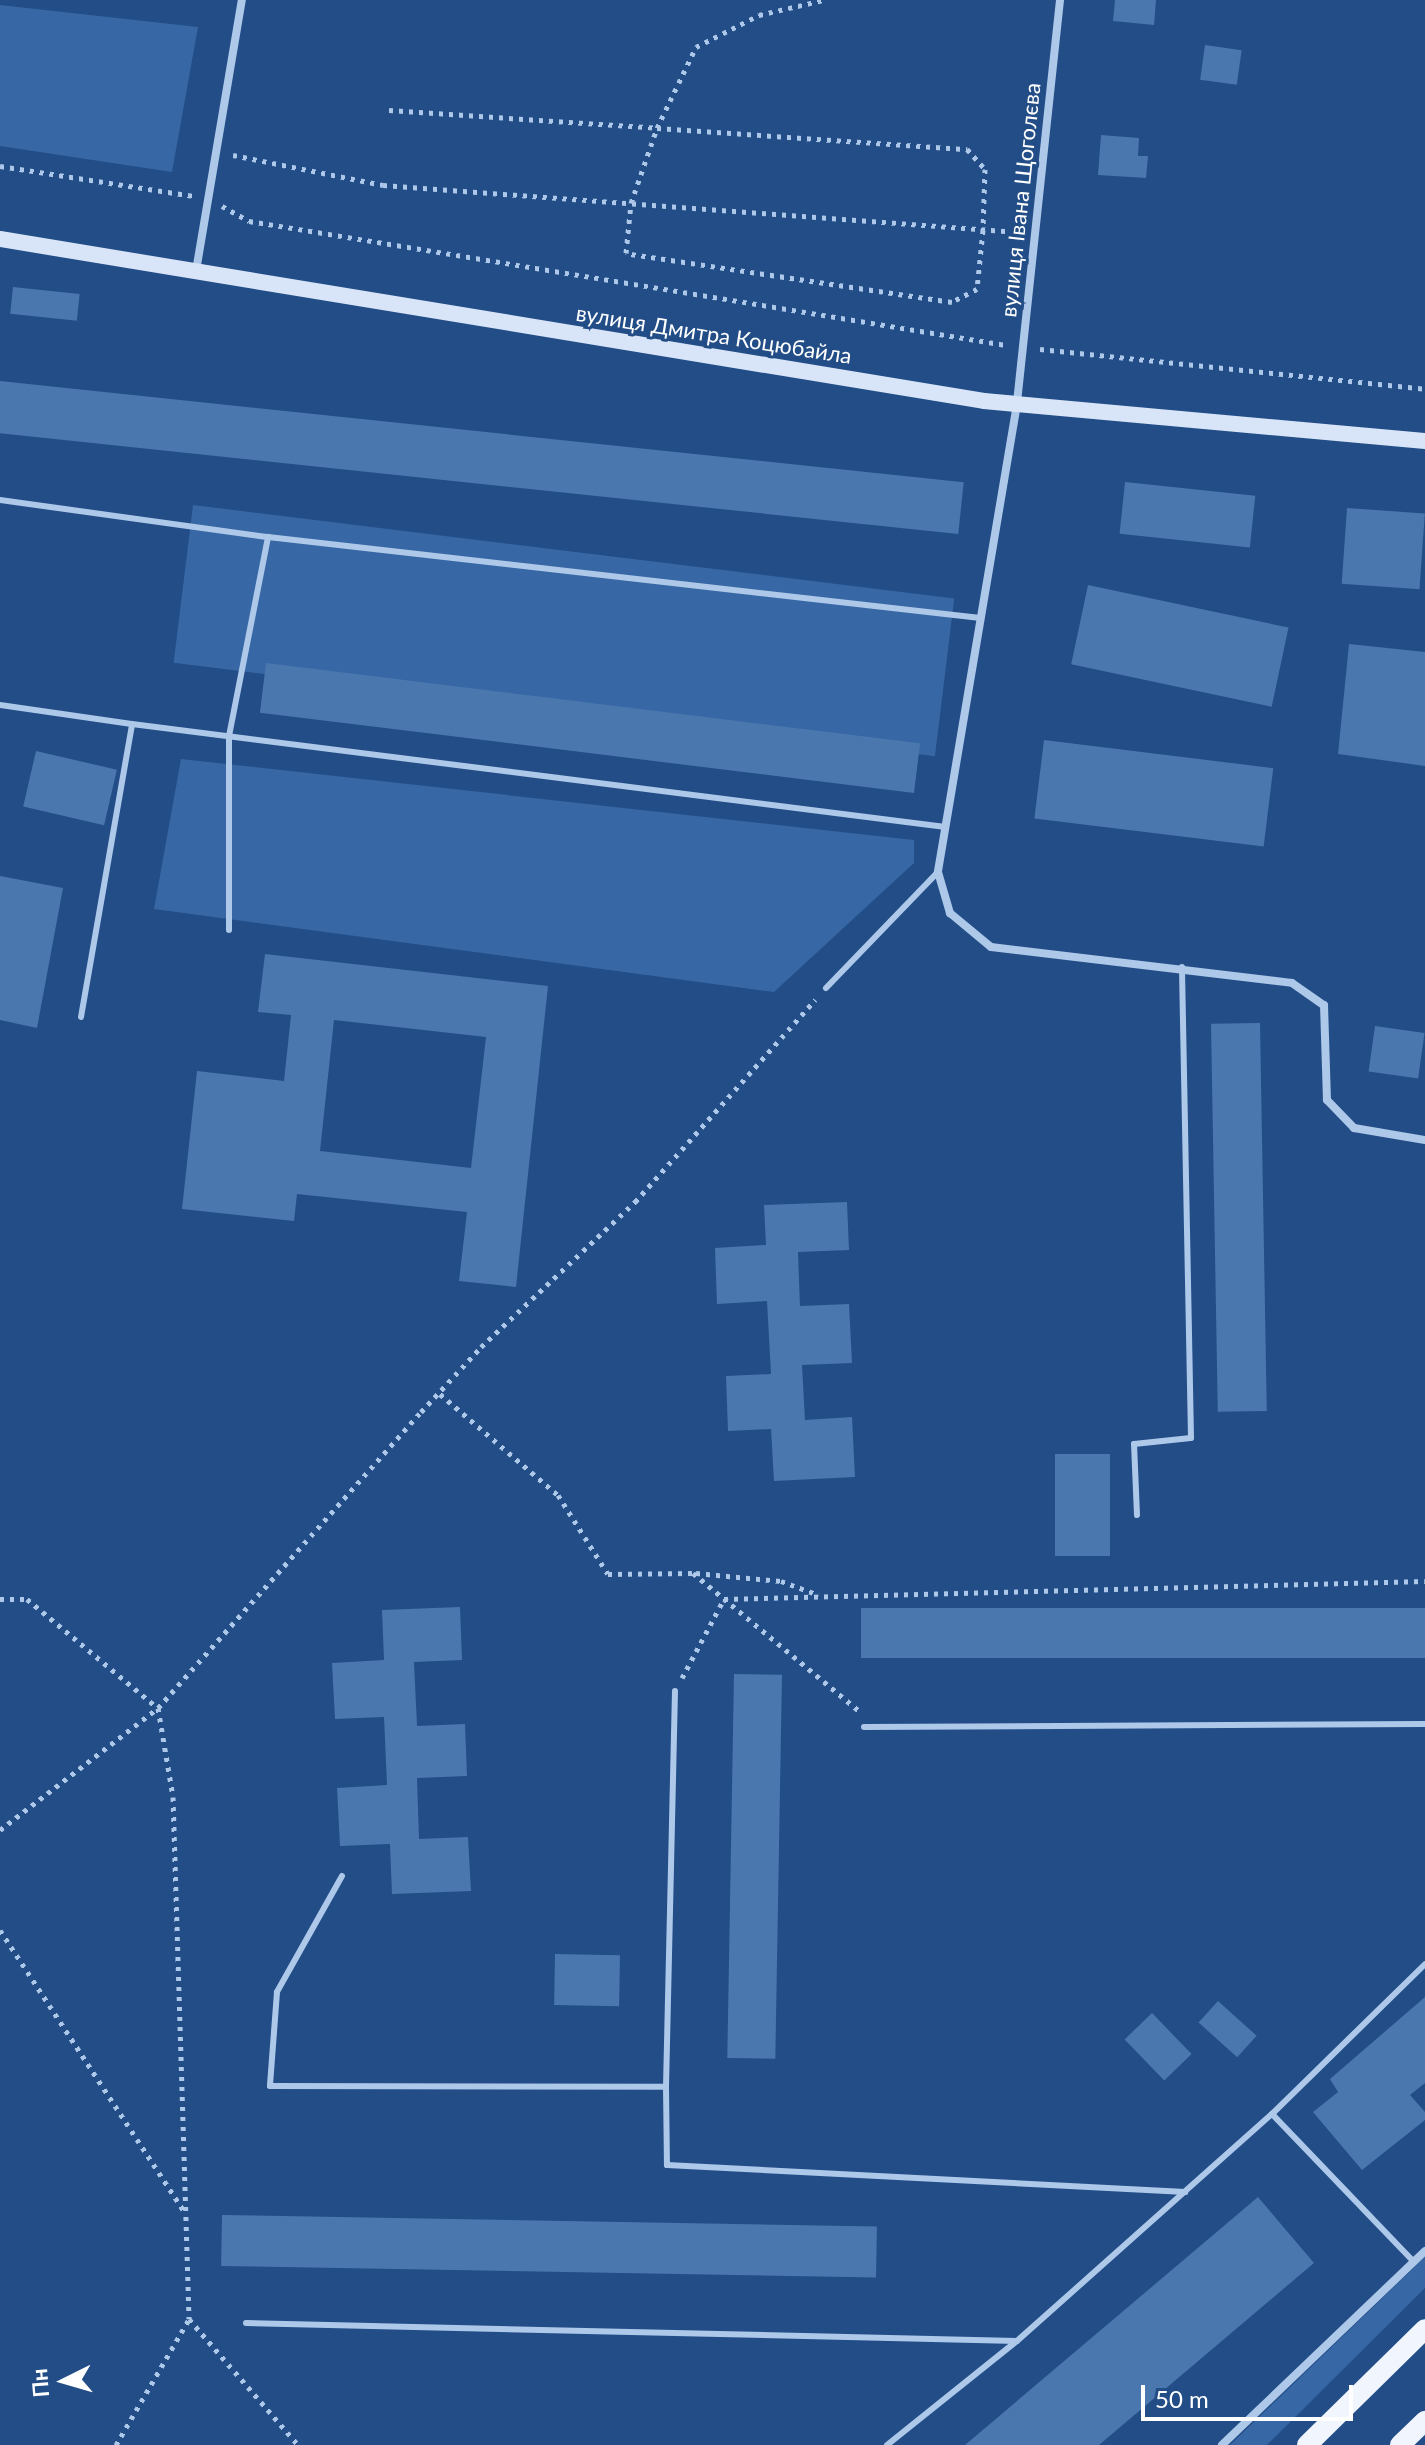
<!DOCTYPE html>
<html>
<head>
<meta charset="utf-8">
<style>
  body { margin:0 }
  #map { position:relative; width:1425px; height:2445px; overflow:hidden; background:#224d87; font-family:Lato,sans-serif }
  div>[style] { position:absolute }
  .green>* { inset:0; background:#3767a4; transform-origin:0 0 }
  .building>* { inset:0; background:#4b77af; transform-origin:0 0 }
  .path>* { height:5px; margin-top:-2.5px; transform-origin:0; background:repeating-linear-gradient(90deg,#adc8e9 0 4px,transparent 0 10px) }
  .lane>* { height:6px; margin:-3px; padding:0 3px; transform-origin:3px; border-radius:3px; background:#adc8e9 }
  .street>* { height:8px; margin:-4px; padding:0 4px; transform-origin:4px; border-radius:4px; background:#adc8e9 }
  .secondary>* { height:16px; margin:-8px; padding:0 8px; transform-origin:8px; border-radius:8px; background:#d8e5f8 }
  .primary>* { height:20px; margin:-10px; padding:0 10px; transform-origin:10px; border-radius:10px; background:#f1f6fe }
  span { translate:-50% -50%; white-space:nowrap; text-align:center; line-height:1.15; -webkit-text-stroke:6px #224d87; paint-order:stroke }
  .street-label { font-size:22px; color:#fff }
  .north { position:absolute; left:24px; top:2341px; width:80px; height:80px; -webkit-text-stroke:6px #224d87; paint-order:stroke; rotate:265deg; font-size:22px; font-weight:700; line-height:32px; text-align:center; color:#fff }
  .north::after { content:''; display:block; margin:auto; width:28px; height:36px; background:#fff; clip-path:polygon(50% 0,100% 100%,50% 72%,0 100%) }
  .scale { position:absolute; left:1141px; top:2385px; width:212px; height:36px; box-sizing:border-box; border:4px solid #fff; border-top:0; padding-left:10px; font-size:24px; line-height:28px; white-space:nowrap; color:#fff; -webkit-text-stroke:6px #224d87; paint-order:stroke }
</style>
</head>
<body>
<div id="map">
  <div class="green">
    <i style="clip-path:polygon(0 5px,198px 27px,172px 172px,0 146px)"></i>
    <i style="left:193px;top:505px;width:767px;height:159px;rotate:7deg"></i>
    <i style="clip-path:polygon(181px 759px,914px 840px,914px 863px,774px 992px,154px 909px)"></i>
    <i style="clip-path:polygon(1425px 2257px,1425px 2288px,1267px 2445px,1230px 2445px)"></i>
  </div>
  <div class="building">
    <i style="clip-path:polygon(1115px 0,1156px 0,1154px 25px,1113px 21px)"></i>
    <i style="left:1205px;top:45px;width:37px;height:35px;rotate:8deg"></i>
    <i style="clip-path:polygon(1101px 135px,1139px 138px,1138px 156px,1148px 156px,1146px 178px,1098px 175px)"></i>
    <i style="left:13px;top:287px;width:67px;height:27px;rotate:6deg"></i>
    <i style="left:0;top:381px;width:969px;height:52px;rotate:6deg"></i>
    <i style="left:1125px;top:482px;width:131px;height:52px;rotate:6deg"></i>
    <i style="left:1347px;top:508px;width:78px;height:76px;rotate:4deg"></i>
    <i style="left:1088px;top:585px;width:205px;height:81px;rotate:12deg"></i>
    <i style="clip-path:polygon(1349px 644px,1425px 652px,1425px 766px,1338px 754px)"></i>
    <i style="left:266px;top:663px;width:659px;height:50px;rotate:7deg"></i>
    <i style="left:1044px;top:740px;width:231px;height:79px;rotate:7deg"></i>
    <i style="left:36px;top:751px;width:83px;height:57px;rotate:13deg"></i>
    <i style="clip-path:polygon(0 876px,63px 888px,37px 1028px,0 1020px)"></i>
    <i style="clip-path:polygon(evenodd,265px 954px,548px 986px,516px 1287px,459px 1281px,467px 1212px,297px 1194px,294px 1221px,182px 1209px,197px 1071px,284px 1081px,291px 1015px,258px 1012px,265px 954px,334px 1020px,486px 1037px,471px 1168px,320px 1151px,334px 1020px)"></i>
    <i style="left:1260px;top:1023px;width:388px;height:49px;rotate:89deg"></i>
    <i style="left:1375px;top:1026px;width:50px;height:46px;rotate:8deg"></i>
    <i style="clip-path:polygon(847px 1202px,849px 1250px,798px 1252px,800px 1306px,849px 1304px,852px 1363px,802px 1365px,805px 1420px,852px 1417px,855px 1477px,774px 1481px,771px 1429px,728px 1431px,726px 1376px,771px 1374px,767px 1301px,717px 1304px,715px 1248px,766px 1245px,764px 1205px)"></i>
    <i style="left:1055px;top:1454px;width:55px;height:102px"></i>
    <i style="clip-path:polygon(460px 1607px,462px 1660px,414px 1662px,417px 1726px,465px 1724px,467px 1776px,417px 1778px,419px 1839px,468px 1837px,471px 1891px,392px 1894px,390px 1844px,340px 1846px,337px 1788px,387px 1785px,384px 1717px,335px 1719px,332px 1663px,384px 1660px,382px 1610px)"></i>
    <i style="left:1425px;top:1608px;width:50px;height:564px;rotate:90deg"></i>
    <i style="left:734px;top:1674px;width:48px;height:384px;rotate:1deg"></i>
    <i style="left:555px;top:1954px;width:65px;height:51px;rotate:1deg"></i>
    <i style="clip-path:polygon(1425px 1997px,1425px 2083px,1410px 2095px,1425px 2112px,1425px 2120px,1362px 2170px,1313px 2112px,1338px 2092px,1330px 2079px)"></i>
    <i style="left:1218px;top:2001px;width:52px;height:29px;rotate:42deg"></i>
    <i style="left:1152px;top:2013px;width:57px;height:38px;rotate:46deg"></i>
    <i style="clip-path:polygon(1258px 2197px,1314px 2263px,1099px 2445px,965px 2445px)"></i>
    <i style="left:222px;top:2215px;width:655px;height:51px;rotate:1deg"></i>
  </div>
  <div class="path">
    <i style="left:389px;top:110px;width:269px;rotate:3.8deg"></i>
    <i style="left:657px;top:128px;width:311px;rotate:3.9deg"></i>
    <i style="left:967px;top:149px;width:27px;rotate:48deg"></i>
    <i style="left:985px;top:169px;width:61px;rotate:91.9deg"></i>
    <i style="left:983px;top:230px;width:59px;rotate:95.8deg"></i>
    <i style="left:977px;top:289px;width:28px;rotate:153deg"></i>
    <i style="left:952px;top:302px;width:330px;rotate:-171.5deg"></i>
    <i style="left:626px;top:253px;width:50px;rotate:-84.3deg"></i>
    <i style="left:631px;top:203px;width:79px;rotate:-70.9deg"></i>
    <i style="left:657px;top:128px;width:90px;rotate:-64.3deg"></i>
    <i style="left:696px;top:47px;width:71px;rotate:-26.9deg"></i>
    <i style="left:759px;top:15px;width:67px;rotate:-13deg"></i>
    <i style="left:233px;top:155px;width:153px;rotate:11.3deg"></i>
    <i style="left:383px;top:185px;width:637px;rotate:4.23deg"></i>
    <i style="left:0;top:166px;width:196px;rotate:8.8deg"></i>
    <i style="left:222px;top:206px;width:31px;rotate:29deg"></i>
    <i style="left:249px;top:221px;width:767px;rotate:9.3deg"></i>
    <i style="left:1040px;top:349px;width:387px;rotate:5.9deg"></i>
    <i style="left:440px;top:1394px;width:155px;rotate:40.6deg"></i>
    <i style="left:558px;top:1495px;width:93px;rotate:57.7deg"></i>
    <i style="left:608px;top:1574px;width:85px;rotate:-0.7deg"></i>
    <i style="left:693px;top:1573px;width:216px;rotate:39.7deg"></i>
    <i style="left:696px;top:1573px;width:85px;rotate:5.4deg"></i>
    <i style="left:781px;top:1581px;width:40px;rotate:20.2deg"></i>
    <i style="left:0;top:1599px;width:27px"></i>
    <i style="left:27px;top:1599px;width:170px;rotate:39.8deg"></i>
    <i style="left:158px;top:1708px;width:90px;rotate:80.4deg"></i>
    <i style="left:173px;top:1797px;width:522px;rotate:88.24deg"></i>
    <i style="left:189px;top:2319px;width:167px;rotate:49.1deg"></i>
    <i style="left:682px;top:1678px;width:89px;rotate:-62deg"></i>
    <i style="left:724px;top:1599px;width:701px;rotate:-1.47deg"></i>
    <i style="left:0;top:1830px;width:200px;rotate:-37.7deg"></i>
    <i style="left:158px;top:1708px;width:396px;rotate:-48.4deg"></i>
    <i style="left:421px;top:1412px;width:88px;rotate:-47.3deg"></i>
    <i style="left:481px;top:1347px;width:212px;rotate:-43.3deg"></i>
    <i style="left:635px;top:1202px;width:271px;rotate:-48.3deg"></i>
    <i style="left:0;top:1930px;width:339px;rotate:56.8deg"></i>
    <i style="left:116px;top:2445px;width:146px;rotate:-59.9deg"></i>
  </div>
  <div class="lane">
    <i style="left:0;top:500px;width:271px;rotate:7.9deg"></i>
    <i style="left:268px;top:537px;width:717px;rotate:6.49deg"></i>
    <i style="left:0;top:705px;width:133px;rotate:8.2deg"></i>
    <i style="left:229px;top:930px;width:194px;rotate:-90deg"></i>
    <i style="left:229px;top:736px;width:203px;rotate:-78.9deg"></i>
    <i style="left:826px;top:988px;width:161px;rotate:-46deg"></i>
    <i style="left:81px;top:1017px;width:297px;rotate:-80.1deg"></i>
    <i style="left:132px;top:724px;width:820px;rotate:7.21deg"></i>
    <i style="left:1137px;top:1515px;width:71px;rotate:-92.4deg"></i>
    <i style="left:1134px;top:1444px;width:57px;rotate:-6deg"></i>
    <i style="left:1191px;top:1438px;width:471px;rotate:-91.1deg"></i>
    <i style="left:864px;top:1727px;width:561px;rotate:-0.31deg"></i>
    <i style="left:342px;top:1876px;width:133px;rotate:119.3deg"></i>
    <i style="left:277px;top:1992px;width:94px;rotate:94.3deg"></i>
    <i style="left:270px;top:2086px;width:396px;rotate:0.1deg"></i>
    <i style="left:666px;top:2087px;width:78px;rotate:89.3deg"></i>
    <i style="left:667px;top:2165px;width:519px;rotate:2.98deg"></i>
    <i style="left:666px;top:2087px;width:396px;rotate:-88.7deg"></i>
    <i style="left:1414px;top:2262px;width:205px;rotate:-133.8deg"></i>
    <i style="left:1272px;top:2114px;width:214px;rotate:-44.4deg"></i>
    <i style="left:246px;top:2323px;width:771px;rotate:1.34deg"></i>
    <i style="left:887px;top:2445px;width:166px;rotate:-38.7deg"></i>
    <i style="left:1017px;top:2341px;width:341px;rotate:-41.7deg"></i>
  </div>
  <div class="street">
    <i style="left:1060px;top:0;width:406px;rotate:96.1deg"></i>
    <i style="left:1017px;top:404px;width:475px;rotate:99.6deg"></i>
    <i style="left:938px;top:872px;width:43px;rotate:73.7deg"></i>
    <i style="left:950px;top:913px;width:53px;rotate:39.7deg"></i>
    <i style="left:991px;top:947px;width:303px;rotate:6.8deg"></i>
    <i style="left:1292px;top:983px;width:39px;rotate:35deg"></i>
    <i style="left:1324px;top:1005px;width:95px;rotate:88.2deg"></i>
    <i style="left:1327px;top:1100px;width:39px;rotate:46deg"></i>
    <i style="left:1354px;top:1128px;width:72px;rotate:9.6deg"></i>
    <i style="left:196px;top:271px;width:275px;rotate:-80.4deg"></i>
    <i style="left:1222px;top:2445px;width:281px;rotate:-43.7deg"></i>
  </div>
  <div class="secondary">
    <i style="left:0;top:239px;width:997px;rotate:9.35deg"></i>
    <i style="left:984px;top:401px;width:443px;rotate:5.2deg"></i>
  </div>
  <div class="primary">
    <i style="left:1307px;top:2445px;width:165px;rotate:-44.5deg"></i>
    <i style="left:1400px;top:2445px;width:35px;rotate:-44deg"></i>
  </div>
  <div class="street-label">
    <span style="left:1020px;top:200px;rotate:-84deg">вулиця Івана Щоголєва</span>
    <span style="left:714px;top:334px;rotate:9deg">вулиця Дмитра Коцюбайла</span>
  </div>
  <div class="north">Пн</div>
  <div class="scale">50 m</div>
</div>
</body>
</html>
